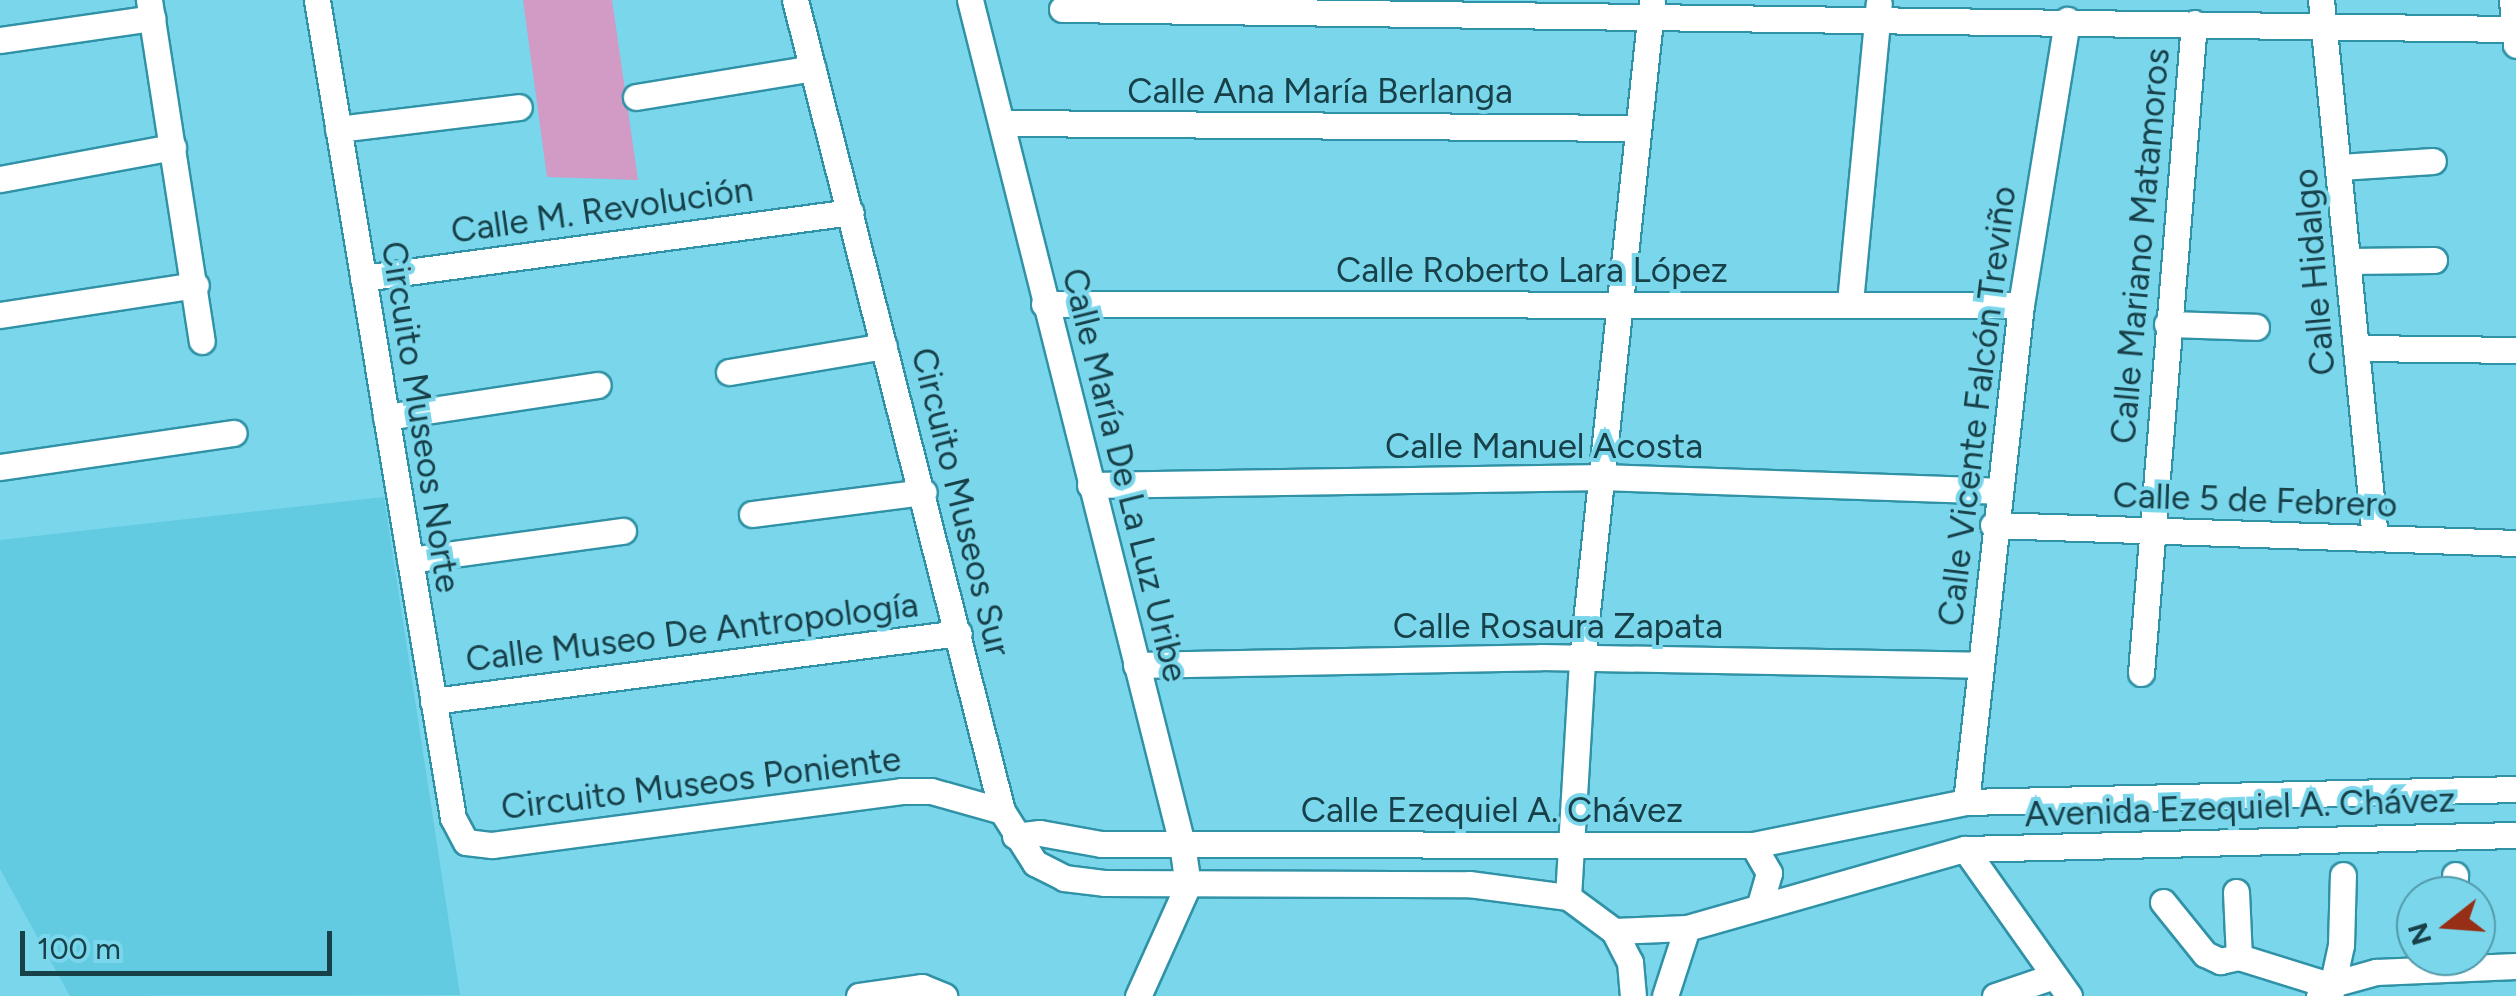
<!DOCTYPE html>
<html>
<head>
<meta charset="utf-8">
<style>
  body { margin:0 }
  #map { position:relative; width:2516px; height:996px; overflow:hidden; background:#79d6eb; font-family:Figtree,sans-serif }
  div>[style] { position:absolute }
  .built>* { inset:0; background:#62cae1 }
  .green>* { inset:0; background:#d19bc5 }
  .roads { filter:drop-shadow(2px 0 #3092a6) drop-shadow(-2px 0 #3092a6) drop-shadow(0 2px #3092a6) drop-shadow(0 -2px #3092a6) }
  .minor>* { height:25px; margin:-12.5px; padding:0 12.5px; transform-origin:12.5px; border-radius:12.5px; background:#fff }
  span { translate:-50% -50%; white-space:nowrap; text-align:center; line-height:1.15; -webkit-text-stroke:8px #79d6eb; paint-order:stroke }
  .street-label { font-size:35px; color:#184049 }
  .north { position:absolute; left:2396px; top:876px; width:100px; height:100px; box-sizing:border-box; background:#79d6eb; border:2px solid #529aaa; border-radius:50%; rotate:253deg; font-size:28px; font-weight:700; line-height:40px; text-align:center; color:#184049 }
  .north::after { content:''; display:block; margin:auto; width:35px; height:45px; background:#972f16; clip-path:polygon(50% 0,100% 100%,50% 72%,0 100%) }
  .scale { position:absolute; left:20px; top:931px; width:312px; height:45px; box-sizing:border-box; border:5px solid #184049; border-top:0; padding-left:12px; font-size:30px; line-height:35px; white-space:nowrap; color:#184049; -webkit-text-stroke:8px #79d6eb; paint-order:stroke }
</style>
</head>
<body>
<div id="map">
  <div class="built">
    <i style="clip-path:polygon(384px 497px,460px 995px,70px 996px,0 869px,0 540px)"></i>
  </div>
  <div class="green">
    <i style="clip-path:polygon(523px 0,612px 0,638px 180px,547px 177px)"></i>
  </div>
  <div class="roads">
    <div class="minor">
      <i style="left:149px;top:0;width:345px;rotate:81.2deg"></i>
      <i style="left:317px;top:0;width:829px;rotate:80.56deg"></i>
      <i style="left:453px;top:818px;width:27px;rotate:62deg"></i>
      <i style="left:466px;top:842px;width:26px;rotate:7deg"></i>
      <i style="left:492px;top:845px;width:413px;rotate:-7.5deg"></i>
      <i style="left:901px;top:791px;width:30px"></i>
      <i style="left:931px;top:791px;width:74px;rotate:15.7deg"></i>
      <i style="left:795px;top:0;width:837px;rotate:75.68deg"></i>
      <i style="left:1002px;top:811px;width:62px;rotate:57.6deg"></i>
      <i style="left:1035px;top:863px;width:33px;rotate:27deg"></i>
      <i style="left:1064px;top:878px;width:40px;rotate:7.1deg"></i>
      <i style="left:1104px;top:883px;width:365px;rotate:0.2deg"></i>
      <i style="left:1469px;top:884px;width:100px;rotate:7.5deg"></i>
      <i style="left:970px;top:0;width:870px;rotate:75.9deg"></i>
      <i style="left:1182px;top:844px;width:41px;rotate:81.7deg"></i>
      <i style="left:1188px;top:885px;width:122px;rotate:114.2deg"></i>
      <i style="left:2321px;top:0;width:541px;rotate:84.27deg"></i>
      <i style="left:2512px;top:0;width:45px;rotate:84.9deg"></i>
      <i style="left:1062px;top:9px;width:1454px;rotate:0.79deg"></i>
      <i style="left:0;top:40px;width:154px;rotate:-8.2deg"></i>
      <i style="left:636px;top:97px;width:179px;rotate:-9.3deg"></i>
      <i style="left:1003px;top:123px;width:634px;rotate:0.45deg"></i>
      <i style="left:338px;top:129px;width:182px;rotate:-6.9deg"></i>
      <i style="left:2340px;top:167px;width:93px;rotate:-3.7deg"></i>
      <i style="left:0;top:179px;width:176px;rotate:-10.5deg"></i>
      <i style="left:2348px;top:261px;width:86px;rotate:-0.7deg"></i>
      <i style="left:363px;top:278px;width:492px;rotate:-7.7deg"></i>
      <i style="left:1850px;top:302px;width:300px;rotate:-84.5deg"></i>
      <i style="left:1044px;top:304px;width:977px;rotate:0.06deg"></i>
      <i style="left:0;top:315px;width:198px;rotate:-8.7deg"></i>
      <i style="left:2167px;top:324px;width:89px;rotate:1.9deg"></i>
      <i style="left:2357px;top:348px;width:159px;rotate:0.7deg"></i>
      <i style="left:729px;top:372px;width:157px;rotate:-9.5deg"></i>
      <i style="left:386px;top:417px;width:214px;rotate:-8.6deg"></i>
      <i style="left:0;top:467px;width:236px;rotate:-8.3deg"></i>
      <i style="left:1090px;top:485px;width:511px;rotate:-0.9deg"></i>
      <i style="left:1601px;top:477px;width:396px;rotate:2deg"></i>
      <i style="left:752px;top:514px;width:173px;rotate:-7.3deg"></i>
      <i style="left:1993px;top:525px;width:523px;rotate:1.97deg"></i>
      <i style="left:410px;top:560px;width:215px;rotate:-7.8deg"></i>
      <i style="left:1136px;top:665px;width:405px;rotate:-1.1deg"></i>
      <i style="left:1541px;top:657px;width:438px;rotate:1deg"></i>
      <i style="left:2141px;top:673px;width:652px;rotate:-85.34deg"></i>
      <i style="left:433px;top:701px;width:530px;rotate:-7.37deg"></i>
      <i style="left:1966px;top:802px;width:500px;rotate:-83.69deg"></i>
      <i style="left:2021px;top:305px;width:289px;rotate:-80.8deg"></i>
      <i style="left:1015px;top:836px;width:25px;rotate:-7deg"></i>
      <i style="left:1040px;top:833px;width:62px;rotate:10.2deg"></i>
      <i style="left:1101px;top:844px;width:652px;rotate:0.09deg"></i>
      <i style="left:1753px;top:845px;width:217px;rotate:-11.4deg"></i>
      <i style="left:1966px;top:802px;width:550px;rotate:-1.35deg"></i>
      <i style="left:1753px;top:845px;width:32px;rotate:60deg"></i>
      <i style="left:1769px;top:873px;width:32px;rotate:106deg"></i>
      <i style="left:1965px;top:849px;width:180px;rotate:54.7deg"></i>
      <i style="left:2236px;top:892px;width:65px;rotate:87.4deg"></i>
      <i style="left:2454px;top:896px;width:21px;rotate:-87deg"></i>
      <i style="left:1568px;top:897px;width:238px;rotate:-86.6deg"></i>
      <i style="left:1582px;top:659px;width:662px;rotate:-83.93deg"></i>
      <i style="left:1568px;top:897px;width:57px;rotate:36.5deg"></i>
      <i style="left:1614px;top:931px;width:35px;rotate:63deg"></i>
      <i style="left:1630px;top:962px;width:34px;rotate:85deg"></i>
      <i style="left:2163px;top:902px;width:67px;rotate:51.1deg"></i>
      <i style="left:2205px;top:954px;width:17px;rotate:25deg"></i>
      <i style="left:2220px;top:961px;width:19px;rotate:-12deg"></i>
      <i style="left:2239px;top:957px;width:94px;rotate:17.3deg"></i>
      <i style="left:1614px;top:931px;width:73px;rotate:-2.4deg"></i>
      <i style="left:1687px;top:928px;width:289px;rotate:-15.9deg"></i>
      <i style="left:1965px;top:849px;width:551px;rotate:-1.46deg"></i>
      <i style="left:859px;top:996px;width:64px;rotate:-8.1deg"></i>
      <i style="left:922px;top:987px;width:24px;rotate:22deg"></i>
      <i style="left:1665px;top:996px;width:71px;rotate:-72.1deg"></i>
      <i style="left:1995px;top:996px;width:62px;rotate:-18.7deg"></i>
      <i style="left:2319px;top:996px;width:15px;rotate:-48deg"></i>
      <i style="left:2329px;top:985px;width:49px;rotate:-15.5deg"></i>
      <i style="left:2376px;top:972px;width:140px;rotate:-2.5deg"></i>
      <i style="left:2330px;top:996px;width:52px;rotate:-77.8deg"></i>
      <i style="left:2341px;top:945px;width:70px;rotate:-88.4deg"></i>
    </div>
  </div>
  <div class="street-label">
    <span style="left:1320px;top:91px">Calle Ana María Berlanga</span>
    <span style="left:602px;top:210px;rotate:-8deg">Calle M. Revolución</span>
    <span style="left:2140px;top:246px;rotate:-85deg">Calle Mariano Matamoros</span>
    <span style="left:1532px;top:270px">Calle Roberto Lara López</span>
    <span style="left:2314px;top:272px;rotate:-95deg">Calle Hidalgo</span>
    <span style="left:1977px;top:406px;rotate:-83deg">Calle Vicente Falcón Treviño</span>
    <span style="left:421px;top:417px;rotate:81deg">Circuito Museos Norte</span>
    <span style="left:1544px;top:446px">Calle Manuel Acosta</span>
    <span style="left:1125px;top:475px;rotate:76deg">Calle María De La Luz Uribe</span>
    <span style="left:2255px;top:500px;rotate:2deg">Calle 5 de Febrero</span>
    <span style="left:961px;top:502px;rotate:76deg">Circuito Museos Sur</span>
    <span style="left:1558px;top:626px">Calle Rosaura Zapata</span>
    <span style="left:692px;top:632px;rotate:-7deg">Calle Museo De Antropología</span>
    <span style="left:701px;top:783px;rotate:-7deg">Circuito Museos Poniente</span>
    <span style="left:2240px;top:807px;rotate:-2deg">Avenida Ezequiel A. Chávez</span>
    <span style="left:1492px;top:810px">Calle Ezequiel A. Chávez</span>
  </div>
  <div class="north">N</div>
  <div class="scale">100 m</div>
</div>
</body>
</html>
